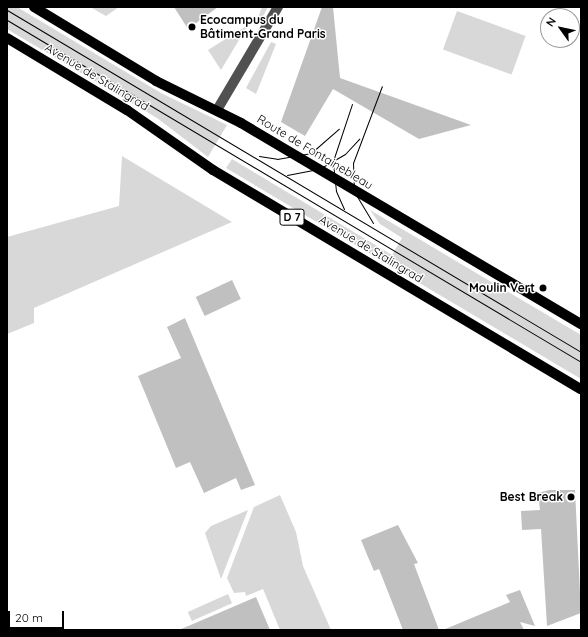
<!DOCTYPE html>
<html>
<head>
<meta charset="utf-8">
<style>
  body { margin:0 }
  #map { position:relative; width:588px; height:637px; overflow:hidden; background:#fff; font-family:Quicksand,sans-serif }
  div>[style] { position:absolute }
  .green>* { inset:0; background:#d8d8d8; transform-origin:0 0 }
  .building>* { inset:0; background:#c0c0c0; transform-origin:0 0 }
  .minor>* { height:10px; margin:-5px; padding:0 5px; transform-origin:5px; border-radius:5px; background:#515151 }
  .major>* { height:10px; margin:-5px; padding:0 5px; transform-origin:5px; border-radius:5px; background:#000 }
  .tram>* { height:1px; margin:-0.5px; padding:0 0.5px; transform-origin:0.5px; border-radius:0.5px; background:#000 }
  .dots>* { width:11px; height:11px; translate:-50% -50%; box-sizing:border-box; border:2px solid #fff; border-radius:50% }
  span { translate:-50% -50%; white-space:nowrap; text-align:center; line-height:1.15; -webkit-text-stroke:3px #fff; paint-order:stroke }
  .shield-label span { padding:1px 3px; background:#fff; border:1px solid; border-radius:3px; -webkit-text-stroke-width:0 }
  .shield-label { font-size:11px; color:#000; font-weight:700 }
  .poi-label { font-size:12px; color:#000; font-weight:700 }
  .left { translate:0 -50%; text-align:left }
  .right { translate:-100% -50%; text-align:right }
  .street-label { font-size:12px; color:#000 }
  .frame { position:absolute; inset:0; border:8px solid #000; pointer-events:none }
  .north { position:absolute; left:540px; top:8px; width:40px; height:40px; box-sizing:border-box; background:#fff; border:1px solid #999; border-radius:50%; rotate:303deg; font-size:11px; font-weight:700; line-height:16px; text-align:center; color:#000 }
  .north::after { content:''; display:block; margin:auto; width:14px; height:18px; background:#000; clip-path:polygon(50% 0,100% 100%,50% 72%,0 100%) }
  .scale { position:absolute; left:8px; top:611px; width:56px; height:18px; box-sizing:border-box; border:2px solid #000; border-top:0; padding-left:5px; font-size:12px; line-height:14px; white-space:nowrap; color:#000; -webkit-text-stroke:3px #fff; paint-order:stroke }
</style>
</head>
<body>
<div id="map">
  <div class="green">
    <i style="clip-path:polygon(7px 7px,17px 7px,161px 93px,227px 125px,208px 157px,157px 118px,7px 29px)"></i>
    <i style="clip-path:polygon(90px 7px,119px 7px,106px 16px)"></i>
    <i style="clip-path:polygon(262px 7px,268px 7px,261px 20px,259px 15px)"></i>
    <i style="left:457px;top:11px;width:73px;height:41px;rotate:20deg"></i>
    <i style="clip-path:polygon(248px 25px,221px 70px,208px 50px)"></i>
    <i style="clip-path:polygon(271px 42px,276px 44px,256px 94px,246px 88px)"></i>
    <i style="clip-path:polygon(122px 156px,232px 222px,34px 308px,34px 323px,7px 334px,7px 237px,119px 206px)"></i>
    <i style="clip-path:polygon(232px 159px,392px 255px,402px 238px,380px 224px,370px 210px,581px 335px,581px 379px,226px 168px)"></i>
    <i style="clip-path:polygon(280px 495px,296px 532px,303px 566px,331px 630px,280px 630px,263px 589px,246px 596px,245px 592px,234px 593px,227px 578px,254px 507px)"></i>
    <i style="clip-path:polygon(248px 510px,221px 579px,205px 533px,211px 526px)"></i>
    <i style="left:228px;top:594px;width:10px;height:44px;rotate:66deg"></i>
  </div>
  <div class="building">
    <i style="clip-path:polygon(174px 7px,218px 7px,188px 29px)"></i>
    <i style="clip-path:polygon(322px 7px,333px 7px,340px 78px,471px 125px,419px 139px,333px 89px,305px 136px,281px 122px)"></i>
    <i style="left:232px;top:280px;width:21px;height:40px;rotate:65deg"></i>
    <i style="clip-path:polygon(185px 318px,255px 485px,241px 490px,236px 478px,204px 493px,190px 462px,176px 468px,138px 376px,181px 358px,167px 327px)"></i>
    <i style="clip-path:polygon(549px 490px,575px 490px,581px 613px,547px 626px,541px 529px,522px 530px,521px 511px,540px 510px,538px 493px)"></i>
    <i style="clip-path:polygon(398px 525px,418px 563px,414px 564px,439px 630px,403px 630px,379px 569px,374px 571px,368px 557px,361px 540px)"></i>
    <i style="clip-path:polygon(520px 590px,535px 626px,520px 622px,524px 630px,443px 630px,510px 602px,506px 595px)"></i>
    <i style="clip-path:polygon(256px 597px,270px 630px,179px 630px)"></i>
  </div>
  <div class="minor">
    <i style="left:217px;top:110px;width:120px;rotate:-59.4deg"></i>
  </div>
  <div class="major">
    <i style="left:34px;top:7px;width:143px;rotate:31.2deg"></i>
    <i style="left:156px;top:81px;width:95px;rotate:26.3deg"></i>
    <i style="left:241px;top:123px;width:395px;rotate:30.6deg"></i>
    <i style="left:7px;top:38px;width:140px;rotate:31deg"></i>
    <i style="left:127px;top:110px;width:105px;rotate:34.9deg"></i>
    <i style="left:213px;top:170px;width:428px;rotate:30.8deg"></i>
  </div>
  <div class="tram">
    <i style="left:7px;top:10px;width:668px;rotate:30.79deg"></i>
    <i style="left:7px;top:20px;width:668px;rotate:30.79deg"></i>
    <i style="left:259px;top:156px;width:18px;rotate:9deg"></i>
    <i style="left:277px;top:159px;width:35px;rotate:-10deg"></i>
    <i style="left:311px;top:153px;width:37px;rotate:-41deg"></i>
    <i style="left:287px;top:175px;width:33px;rotate:-11deg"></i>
    <i style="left:319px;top:169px;width:30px;rotate:-30deg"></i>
    <i style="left:345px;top:154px;width:21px;rotate:-47deg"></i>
    <i style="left:344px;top:209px;width:20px;rotate:-114deg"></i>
    <i style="left:336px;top:191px;width:30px;rotate:-96deg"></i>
    <i style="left:333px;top:161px;width:60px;rotate:-71.6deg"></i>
    <i style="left:373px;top:223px;width:37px;rotate:-121deg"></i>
    <i style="left:354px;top:191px;width:28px;rotate:-92deg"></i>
    <i style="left:353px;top:163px;width:82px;rotate:-69.4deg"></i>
  </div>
  <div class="dots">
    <i style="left:192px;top:27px;background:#000"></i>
    <i style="left:543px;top:288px;background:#000"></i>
    <i style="left:571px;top:497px;background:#000"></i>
  </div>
  <div class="shield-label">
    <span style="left:292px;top:217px">D 7</span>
  </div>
  <div class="poi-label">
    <span class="left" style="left:200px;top:27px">Ecocampus du<br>Bâtiment-Grand Paris</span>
    <span class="right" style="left:535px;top:288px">Moulin Vert</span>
    <span class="right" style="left:563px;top:497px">Best Break</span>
  </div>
  <div class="street-label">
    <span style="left:97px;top:77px;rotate:31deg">Avenue de Stalingrad</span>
    <span style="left:315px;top:152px;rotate:31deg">Route de Fontainebleau</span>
    <span style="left:371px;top:249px;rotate:31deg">Avenue de Stalingrad</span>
  </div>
  <div class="frame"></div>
  <div class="north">N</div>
  <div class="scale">20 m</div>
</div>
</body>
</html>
